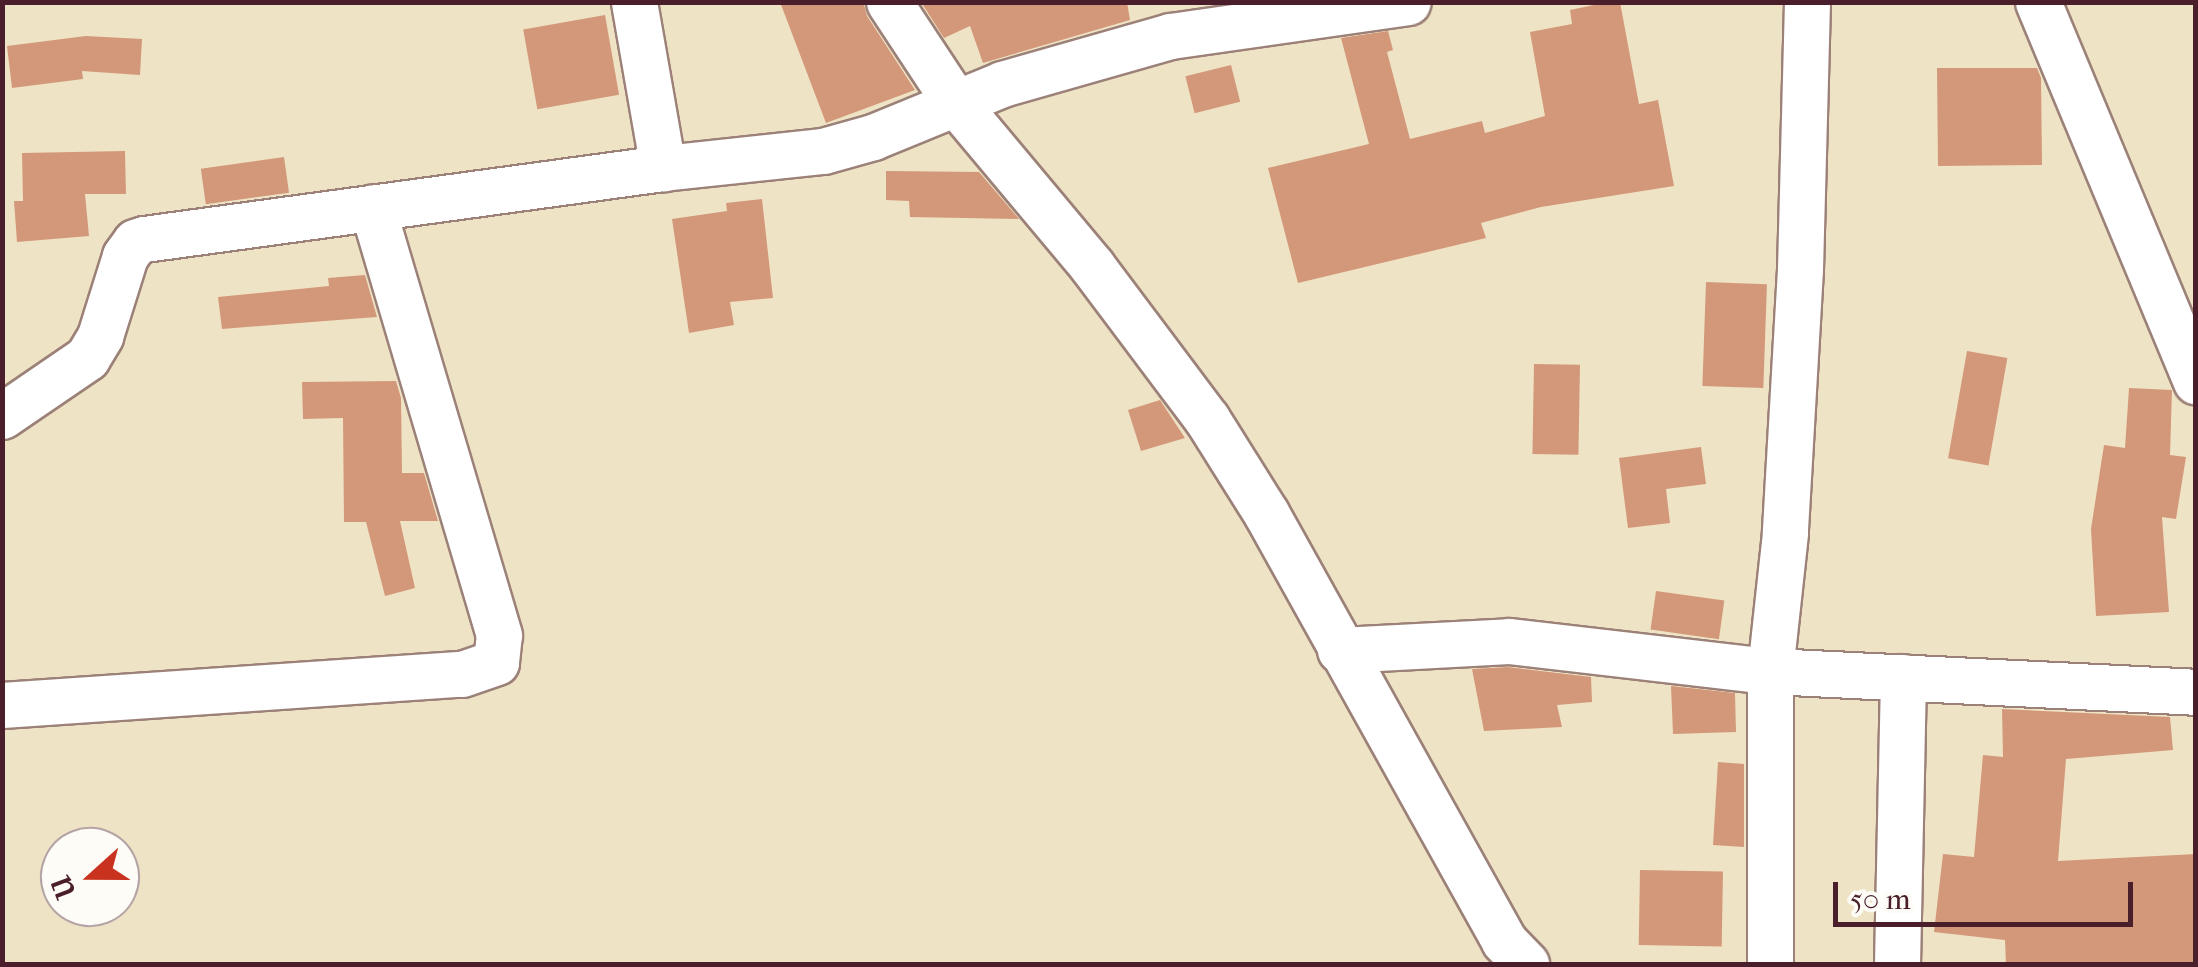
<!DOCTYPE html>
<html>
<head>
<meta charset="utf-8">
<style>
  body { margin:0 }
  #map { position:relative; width:2198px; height:967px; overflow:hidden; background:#efe3c5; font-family:"IM FELL French Canon",serif }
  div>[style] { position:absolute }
  .building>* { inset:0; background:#d3987a; transform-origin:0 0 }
  .roads { filter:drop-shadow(2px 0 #9c8178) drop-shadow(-2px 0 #9c8178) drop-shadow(0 2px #9c8178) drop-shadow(0 -2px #9c8178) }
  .minor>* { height:45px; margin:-22.5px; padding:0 22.5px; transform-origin:22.5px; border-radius:22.5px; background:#fff }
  span { translate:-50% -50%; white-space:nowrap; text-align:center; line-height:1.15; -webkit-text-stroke:8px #fdfcf7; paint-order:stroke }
  .frame { position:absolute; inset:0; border:5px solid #4a1f2b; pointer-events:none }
  .north { position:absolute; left:40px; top:827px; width:100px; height:100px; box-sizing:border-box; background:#fdfcf7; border:2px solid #b5a4a5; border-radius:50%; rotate:249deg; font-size:28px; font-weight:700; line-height:40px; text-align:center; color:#4a1f2b }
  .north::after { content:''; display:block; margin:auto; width:35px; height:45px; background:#c8321e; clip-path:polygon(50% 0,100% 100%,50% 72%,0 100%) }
  .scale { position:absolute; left:1833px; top:882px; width:300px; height:45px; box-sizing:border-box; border:5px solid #4a1f2b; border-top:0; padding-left:12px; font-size:30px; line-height:35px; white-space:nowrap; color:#4a1f2b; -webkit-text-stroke:8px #fdfcf7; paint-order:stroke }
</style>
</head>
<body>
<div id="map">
  <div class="building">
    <i style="clip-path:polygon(780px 2px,863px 2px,867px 16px,915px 90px,826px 123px)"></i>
    <i style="clip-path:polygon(921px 2px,1127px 2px,1130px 20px,983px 63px,970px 26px,944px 38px)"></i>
    <i style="clip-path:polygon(1608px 2px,1620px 2px,1639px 104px,1658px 100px,1674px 186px,1541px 207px,1481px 223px,1486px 238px,1298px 283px,1268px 168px,1369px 144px,1341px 38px,1388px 31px,1393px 50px,1387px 52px,1410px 139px,1482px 121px,1485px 133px,1545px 116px,1530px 32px,1572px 24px,1570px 10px)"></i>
    <i style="left:605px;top:15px;width:81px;height:83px;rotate:80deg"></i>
    <i style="clip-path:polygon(86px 36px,142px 39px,140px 75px,82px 71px,83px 79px,12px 88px,7px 46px)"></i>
    <i style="left:1231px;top:65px;width:38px;height:47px;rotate:76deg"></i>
    <i style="clip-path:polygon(1937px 68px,2037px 68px,2041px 78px,2042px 165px,1938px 166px)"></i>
    <i style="clip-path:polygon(125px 151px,126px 194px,85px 194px,89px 236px,17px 242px,14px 201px,23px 201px,22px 153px)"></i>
    <i style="left:284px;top:157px;width:36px;height:84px;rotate:82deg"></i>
    <i style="clip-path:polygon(886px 171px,979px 172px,1019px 219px,910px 217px,909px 201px,886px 200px)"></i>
    <i style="clip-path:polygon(762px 199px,773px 298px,730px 302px,734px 325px,689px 333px,672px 219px,727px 211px,726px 203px)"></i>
    <i style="clip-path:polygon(365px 275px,377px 317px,222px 329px,218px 297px,329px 286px,328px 278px)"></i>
    <i style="left:1706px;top:282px;width:61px;height:104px;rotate:2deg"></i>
    <i style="left:1967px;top:351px;width:41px;height:109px;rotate:10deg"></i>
    <i style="left:1534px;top:364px;width:46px;height:90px;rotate:1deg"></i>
    <i style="clip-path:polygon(396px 381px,401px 398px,402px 473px,424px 473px,438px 521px,400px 521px,415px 588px,385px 596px,366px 522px,344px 522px,343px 418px,303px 419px,302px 382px)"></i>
    <i style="clip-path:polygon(2129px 388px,2172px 390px,2170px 455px,2186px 457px,2176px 519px,2162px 517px,2169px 612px,2096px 616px,2091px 529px,2104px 445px,2125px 448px)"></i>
    <i style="clip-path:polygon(1160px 400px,1185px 438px,1141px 451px,1128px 410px)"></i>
    <i style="clip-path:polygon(1701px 447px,1706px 484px,1666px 489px,1670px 523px,1628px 528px,1619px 458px)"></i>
    <i style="left:1656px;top:591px;width:69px;height:39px;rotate:8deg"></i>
    <i style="clip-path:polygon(1508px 667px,1591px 677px,1592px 702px,1557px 705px,1562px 727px,1484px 731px,1472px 669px)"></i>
    <i style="clip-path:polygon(1671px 686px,1735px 693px,1736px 732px,1673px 734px)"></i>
    <i style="clip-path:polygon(2002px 709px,2170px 717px,2173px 750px,2066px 759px,2058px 861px,2196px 854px,2196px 964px,2006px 964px,2005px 940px,1934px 932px,1943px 854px,1974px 857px,1983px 755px,2003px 757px)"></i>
    <i style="clip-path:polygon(1718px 762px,1744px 764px,1744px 847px,1713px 845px)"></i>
    <i style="left:1640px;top:870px;width:83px;height:75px;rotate:1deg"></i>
  </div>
  <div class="roads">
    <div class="minor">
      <i style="left:634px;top:2px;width:169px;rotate:80.1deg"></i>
      <i style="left:889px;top:2px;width:120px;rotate:56.6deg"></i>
      <i style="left:955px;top:102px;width:214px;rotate:50.1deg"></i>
      <i style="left:1092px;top:266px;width:191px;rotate:53.1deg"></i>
      <i style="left:1207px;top:419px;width:111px;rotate:57.9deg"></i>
      <i style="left:1266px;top:513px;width:490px;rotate:60.9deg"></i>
      <i style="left:1504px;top:941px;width:32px;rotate:46deg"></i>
      <i style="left:1807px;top:2px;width:267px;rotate:91.5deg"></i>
      <i style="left:1800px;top:269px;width:264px;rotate:93.3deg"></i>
      <i style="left:1785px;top:533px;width:139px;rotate:96.2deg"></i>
      <i style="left:1770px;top:671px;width:427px;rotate:2.8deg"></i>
      <i style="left:2038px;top:2px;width:411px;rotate:67.4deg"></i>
      <i style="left:2px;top:416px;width:103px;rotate:-34.3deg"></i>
      <i style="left:87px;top:358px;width:26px;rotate:-59deg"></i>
      <i style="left:100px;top:336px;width:84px;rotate:-72.6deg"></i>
      <i style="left:125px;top:256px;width:17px;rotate:-54deg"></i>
      <i style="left:135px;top:242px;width:9px;rotate:-18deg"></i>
      <i style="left:144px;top:239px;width:524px;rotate:-7.79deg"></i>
      <i style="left:663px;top:168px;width:161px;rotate:-6.1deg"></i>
      <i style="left:823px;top:151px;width:52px;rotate:-15.6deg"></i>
      <i style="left:873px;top:137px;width:139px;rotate:-22.3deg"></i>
      <i style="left:1002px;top:84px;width:175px;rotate:-15.9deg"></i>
      <i style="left:1170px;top:36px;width:240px;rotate:-8.1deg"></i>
      <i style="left:1340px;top:650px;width:169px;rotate:-3deg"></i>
      <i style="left:1509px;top:641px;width:263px;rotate:6.6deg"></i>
      <i style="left:1770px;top:671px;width:293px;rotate:90deg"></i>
      <i style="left:2px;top:705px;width:461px;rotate:-3.9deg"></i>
      <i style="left:462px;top:674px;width:36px;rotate:-19deg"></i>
      <i style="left:496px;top:662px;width:27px;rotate:-84deg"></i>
      <i style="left:499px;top:635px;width:446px;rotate:-106.5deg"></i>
      <i style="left:1897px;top:964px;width:287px;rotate:-88.8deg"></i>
    </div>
  </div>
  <div class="frame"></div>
  <div class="north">U</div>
  <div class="scale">50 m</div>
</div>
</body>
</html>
